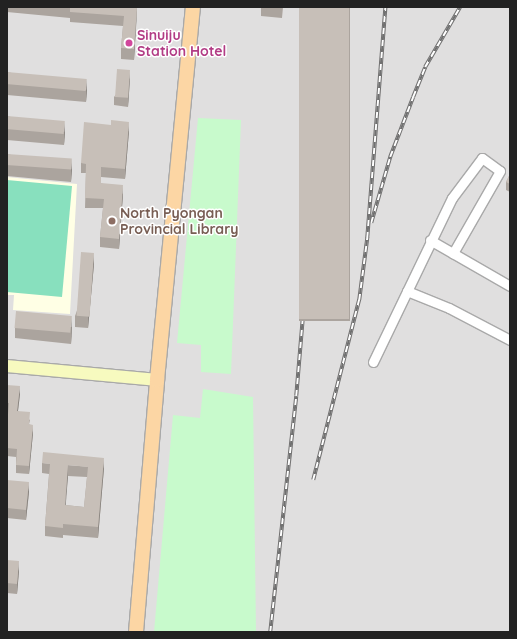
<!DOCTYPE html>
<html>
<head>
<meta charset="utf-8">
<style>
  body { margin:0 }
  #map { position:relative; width:517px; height:639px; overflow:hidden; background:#f2efe9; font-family:Quicksand,sans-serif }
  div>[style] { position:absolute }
  .residential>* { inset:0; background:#e0dfdf; transform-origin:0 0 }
  .education>* { inset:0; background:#ffffe5 }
  .park>* { inset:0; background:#c8facc }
  .pitch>* { inset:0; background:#88e0be }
  .roads { filter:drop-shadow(1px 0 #a9a9a9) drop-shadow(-1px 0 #a9a9a9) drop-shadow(0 1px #a9a9a9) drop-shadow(0 -1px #a9a9a9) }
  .street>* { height:9px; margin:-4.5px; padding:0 4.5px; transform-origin:4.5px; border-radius:4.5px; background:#fff }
  .secondary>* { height:12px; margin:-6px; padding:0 6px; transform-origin:6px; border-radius:6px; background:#f7fabf }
  .primary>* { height:14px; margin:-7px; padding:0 7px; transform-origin:7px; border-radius:7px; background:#fcd6a4 }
  .rail>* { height:3.5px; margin-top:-1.75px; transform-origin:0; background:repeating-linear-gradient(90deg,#fff 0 6px,#707070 0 12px); box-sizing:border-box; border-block:1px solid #707070 }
  .wall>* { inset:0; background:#aba49e; transform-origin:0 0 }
  .shaded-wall>* { inset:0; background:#8b8681 }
  .building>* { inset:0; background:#c7bfb8; transform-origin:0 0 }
  .dots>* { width:11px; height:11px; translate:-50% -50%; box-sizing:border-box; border:2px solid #fff; border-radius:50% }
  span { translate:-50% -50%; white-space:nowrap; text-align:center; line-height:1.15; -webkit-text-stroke:3px #fff; paint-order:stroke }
  .hotel-label { font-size:14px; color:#b23c85; font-weight:700 }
  .left { translate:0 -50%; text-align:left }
  .education-label { font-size:14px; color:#785e54; font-weight:700 }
  .frame { position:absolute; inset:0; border:8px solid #222; pointer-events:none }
</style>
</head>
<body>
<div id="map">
  <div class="residential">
    <i style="left:7px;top:7px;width:503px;height:625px"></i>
  </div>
  <div class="education">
    <i style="clip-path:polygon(7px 177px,77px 184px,70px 314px,13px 310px,14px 295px,7px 295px)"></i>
  </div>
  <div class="park">
    <i style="clip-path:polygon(198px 118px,241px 120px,231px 374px,201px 372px,201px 345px,177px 343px)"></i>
    <i style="clip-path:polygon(203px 389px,253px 397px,256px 632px,154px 632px,173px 415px,200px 418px)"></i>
  </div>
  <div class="pitch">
    <i style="clip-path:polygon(7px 180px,72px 186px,62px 297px,7px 292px)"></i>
  </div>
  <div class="roads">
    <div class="street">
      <i style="left:430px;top:240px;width:92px;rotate:29.9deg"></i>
      <i style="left:407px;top:291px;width:45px;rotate:22deg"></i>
      <i style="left:449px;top:308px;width:69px;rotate:27.7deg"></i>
      <i style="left:373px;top:362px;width:182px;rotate:-64.3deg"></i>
      <i style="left:452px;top:198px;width:50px;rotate:-53.1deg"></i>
      <i style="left:482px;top:158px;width:22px;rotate:36deg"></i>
      <i style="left:500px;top:171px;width:95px;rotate:119.8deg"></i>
    </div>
    <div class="secondary">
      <i style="left:7px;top:366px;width:151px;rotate:5.3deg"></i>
    </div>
    <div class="primary">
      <i style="left:136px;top:632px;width:253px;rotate:-85.2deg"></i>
      <i style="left:157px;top:380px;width:375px;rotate:-84.5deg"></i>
    </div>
  </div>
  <div class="rail">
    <i style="left:371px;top:223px;width:69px;rotate:-73.9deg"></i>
    <i style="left:390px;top:157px;width:64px;rotate:-69deg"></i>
    <i style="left:413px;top:97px;width:32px;rotate:-68deg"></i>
    <i style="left:425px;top:67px;width:69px;rotate:-59.7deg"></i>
    <i style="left:313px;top:480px;width:186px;rotate:-75.7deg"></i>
    <i style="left:359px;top:300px;width:63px;rotate:-82.6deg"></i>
    <i style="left:367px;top:238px;width:232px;rotate:-85.5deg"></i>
    <i style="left:270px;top:632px;width:237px;rotate:-83.7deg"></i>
    <i style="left:296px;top:396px;width:84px;rotate:-85.2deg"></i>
  </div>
  <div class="wall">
    <i style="clip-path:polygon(7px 7px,137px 7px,134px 60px,121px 59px,121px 48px,123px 26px,70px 22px,70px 18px,7px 12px)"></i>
    <i style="clip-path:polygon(261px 7px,283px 7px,282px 18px,261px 16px)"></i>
    <i style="left:299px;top:7px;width:51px;height:314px"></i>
    <i style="clip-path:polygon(7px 72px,87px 90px,86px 102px,7px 95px)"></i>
    <i style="clip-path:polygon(130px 78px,128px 107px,114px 105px,114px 97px)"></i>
    <i style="clip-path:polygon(7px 116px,65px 132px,64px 145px,7px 140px)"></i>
    <i style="clip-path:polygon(129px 131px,125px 179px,101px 177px,101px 183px,123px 194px,119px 249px,100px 247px,100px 237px,103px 208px,85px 208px,86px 173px,81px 173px,81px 163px)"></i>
    <i style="clip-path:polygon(7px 154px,72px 169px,71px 182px,7px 176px)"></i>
    <i style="clip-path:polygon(510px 174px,510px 192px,506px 190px,506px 182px)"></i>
    <i style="clip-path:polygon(94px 264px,88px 328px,75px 327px,75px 316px)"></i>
    <i style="clip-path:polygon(72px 327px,71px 344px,15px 338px,15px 328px)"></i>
    <i style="clip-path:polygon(7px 385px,20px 394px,18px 411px,30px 420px,29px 424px,33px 433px,29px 474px,16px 473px,16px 457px,7px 456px,7px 426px,8px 411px,7px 411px)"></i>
    <i style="clip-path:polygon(evenodd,42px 463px,104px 468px,98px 538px,63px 535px,63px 538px,45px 536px,45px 526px,49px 474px,42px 473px,42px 463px,68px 476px,87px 477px,84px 507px,65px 505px,68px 476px)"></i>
    <i style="clip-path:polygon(7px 480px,29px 492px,26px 520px,7px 518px)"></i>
    <i style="clip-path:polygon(7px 560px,19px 571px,17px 594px,7px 593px)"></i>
  </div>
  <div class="shaded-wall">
    <i style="clip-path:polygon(137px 7px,137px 12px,134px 60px,134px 49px)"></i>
    <i style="clip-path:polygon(130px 70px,130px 78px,128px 107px,128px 98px)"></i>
    <i style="clip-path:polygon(87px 79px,87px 90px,86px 102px,86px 91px)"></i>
    <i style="clip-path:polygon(65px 121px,65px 132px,64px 145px,64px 134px)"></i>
    <i style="clip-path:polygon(129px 122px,129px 131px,125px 179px,125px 169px)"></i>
    <i style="clip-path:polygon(72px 159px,72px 169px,71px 182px,71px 171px)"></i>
    <i style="clip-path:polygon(123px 185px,123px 194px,119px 249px,119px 239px)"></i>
    <i style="clip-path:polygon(94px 253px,94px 264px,88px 328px,88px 318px)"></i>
    <i style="clip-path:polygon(72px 316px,72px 327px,71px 344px,71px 333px)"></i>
    <i style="clip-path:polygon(20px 386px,20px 394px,17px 419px,17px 411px)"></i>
    <i style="clip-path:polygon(33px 425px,33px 433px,29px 474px,29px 466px)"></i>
    <i style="clip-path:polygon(104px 458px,104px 468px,98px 538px,98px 527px)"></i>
    <i style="clip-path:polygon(68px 465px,68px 476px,65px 515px,65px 505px)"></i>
    <i style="clip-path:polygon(29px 482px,29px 492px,26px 520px,26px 510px)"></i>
    <i style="clip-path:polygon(19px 561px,19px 571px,17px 594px,17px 584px)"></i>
  </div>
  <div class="building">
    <i style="clip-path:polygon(69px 7px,137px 7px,134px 49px,121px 48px,124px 16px,70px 12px,70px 7px)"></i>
    <i style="left:299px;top:7px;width:50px;height:312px"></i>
    <i style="left:117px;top:69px;width:13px;height:28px;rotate:4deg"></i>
    <i style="left:7px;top:72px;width:80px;height:12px;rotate:5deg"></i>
    <i style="left:7px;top:116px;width:58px;height:13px;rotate:5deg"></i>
    <i style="clip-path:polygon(111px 120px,129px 122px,125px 169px,101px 167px,101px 183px,123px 185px,119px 239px,100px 237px,104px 199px,85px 198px,86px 164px,81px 163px,84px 122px,111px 125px)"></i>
    <i style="left:7px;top:154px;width:65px;height:11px;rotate:4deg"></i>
    <i style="clip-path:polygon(510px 174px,510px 184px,506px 182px)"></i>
    <i style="left:81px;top:252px;width:13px;height:64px;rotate:4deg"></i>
    <i style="left:16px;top:311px;width:56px;height:17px;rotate:5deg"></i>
    <i style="clip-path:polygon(7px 385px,20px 386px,17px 411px,30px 412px,29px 424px,33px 425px,29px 466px,16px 465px,17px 449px,7px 448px,7px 426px,9px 403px,7px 403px)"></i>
    <i style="clip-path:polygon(evenodd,43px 452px,104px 458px,98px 527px,63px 524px,63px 528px,45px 526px,50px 464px,42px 463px,43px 452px,68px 465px,88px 467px,84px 507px,65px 505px,68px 465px)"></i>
    <i style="clip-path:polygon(7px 480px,29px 482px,26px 510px,7px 508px)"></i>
    <i style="clip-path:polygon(7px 560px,19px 561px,17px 584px,7px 583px)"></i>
  </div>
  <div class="dots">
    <i style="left:129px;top:43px;background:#d1479c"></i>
    <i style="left:112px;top:221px;background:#8d6e63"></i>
  </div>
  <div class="hotel-label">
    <span class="left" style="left:137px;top:43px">Sinuiju<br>Station Hotel</span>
  </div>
  <div class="education-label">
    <span class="left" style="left:120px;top:221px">North Pyongan<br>Provincial Library</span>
  </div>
  <div class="frame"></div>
</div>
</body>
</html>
